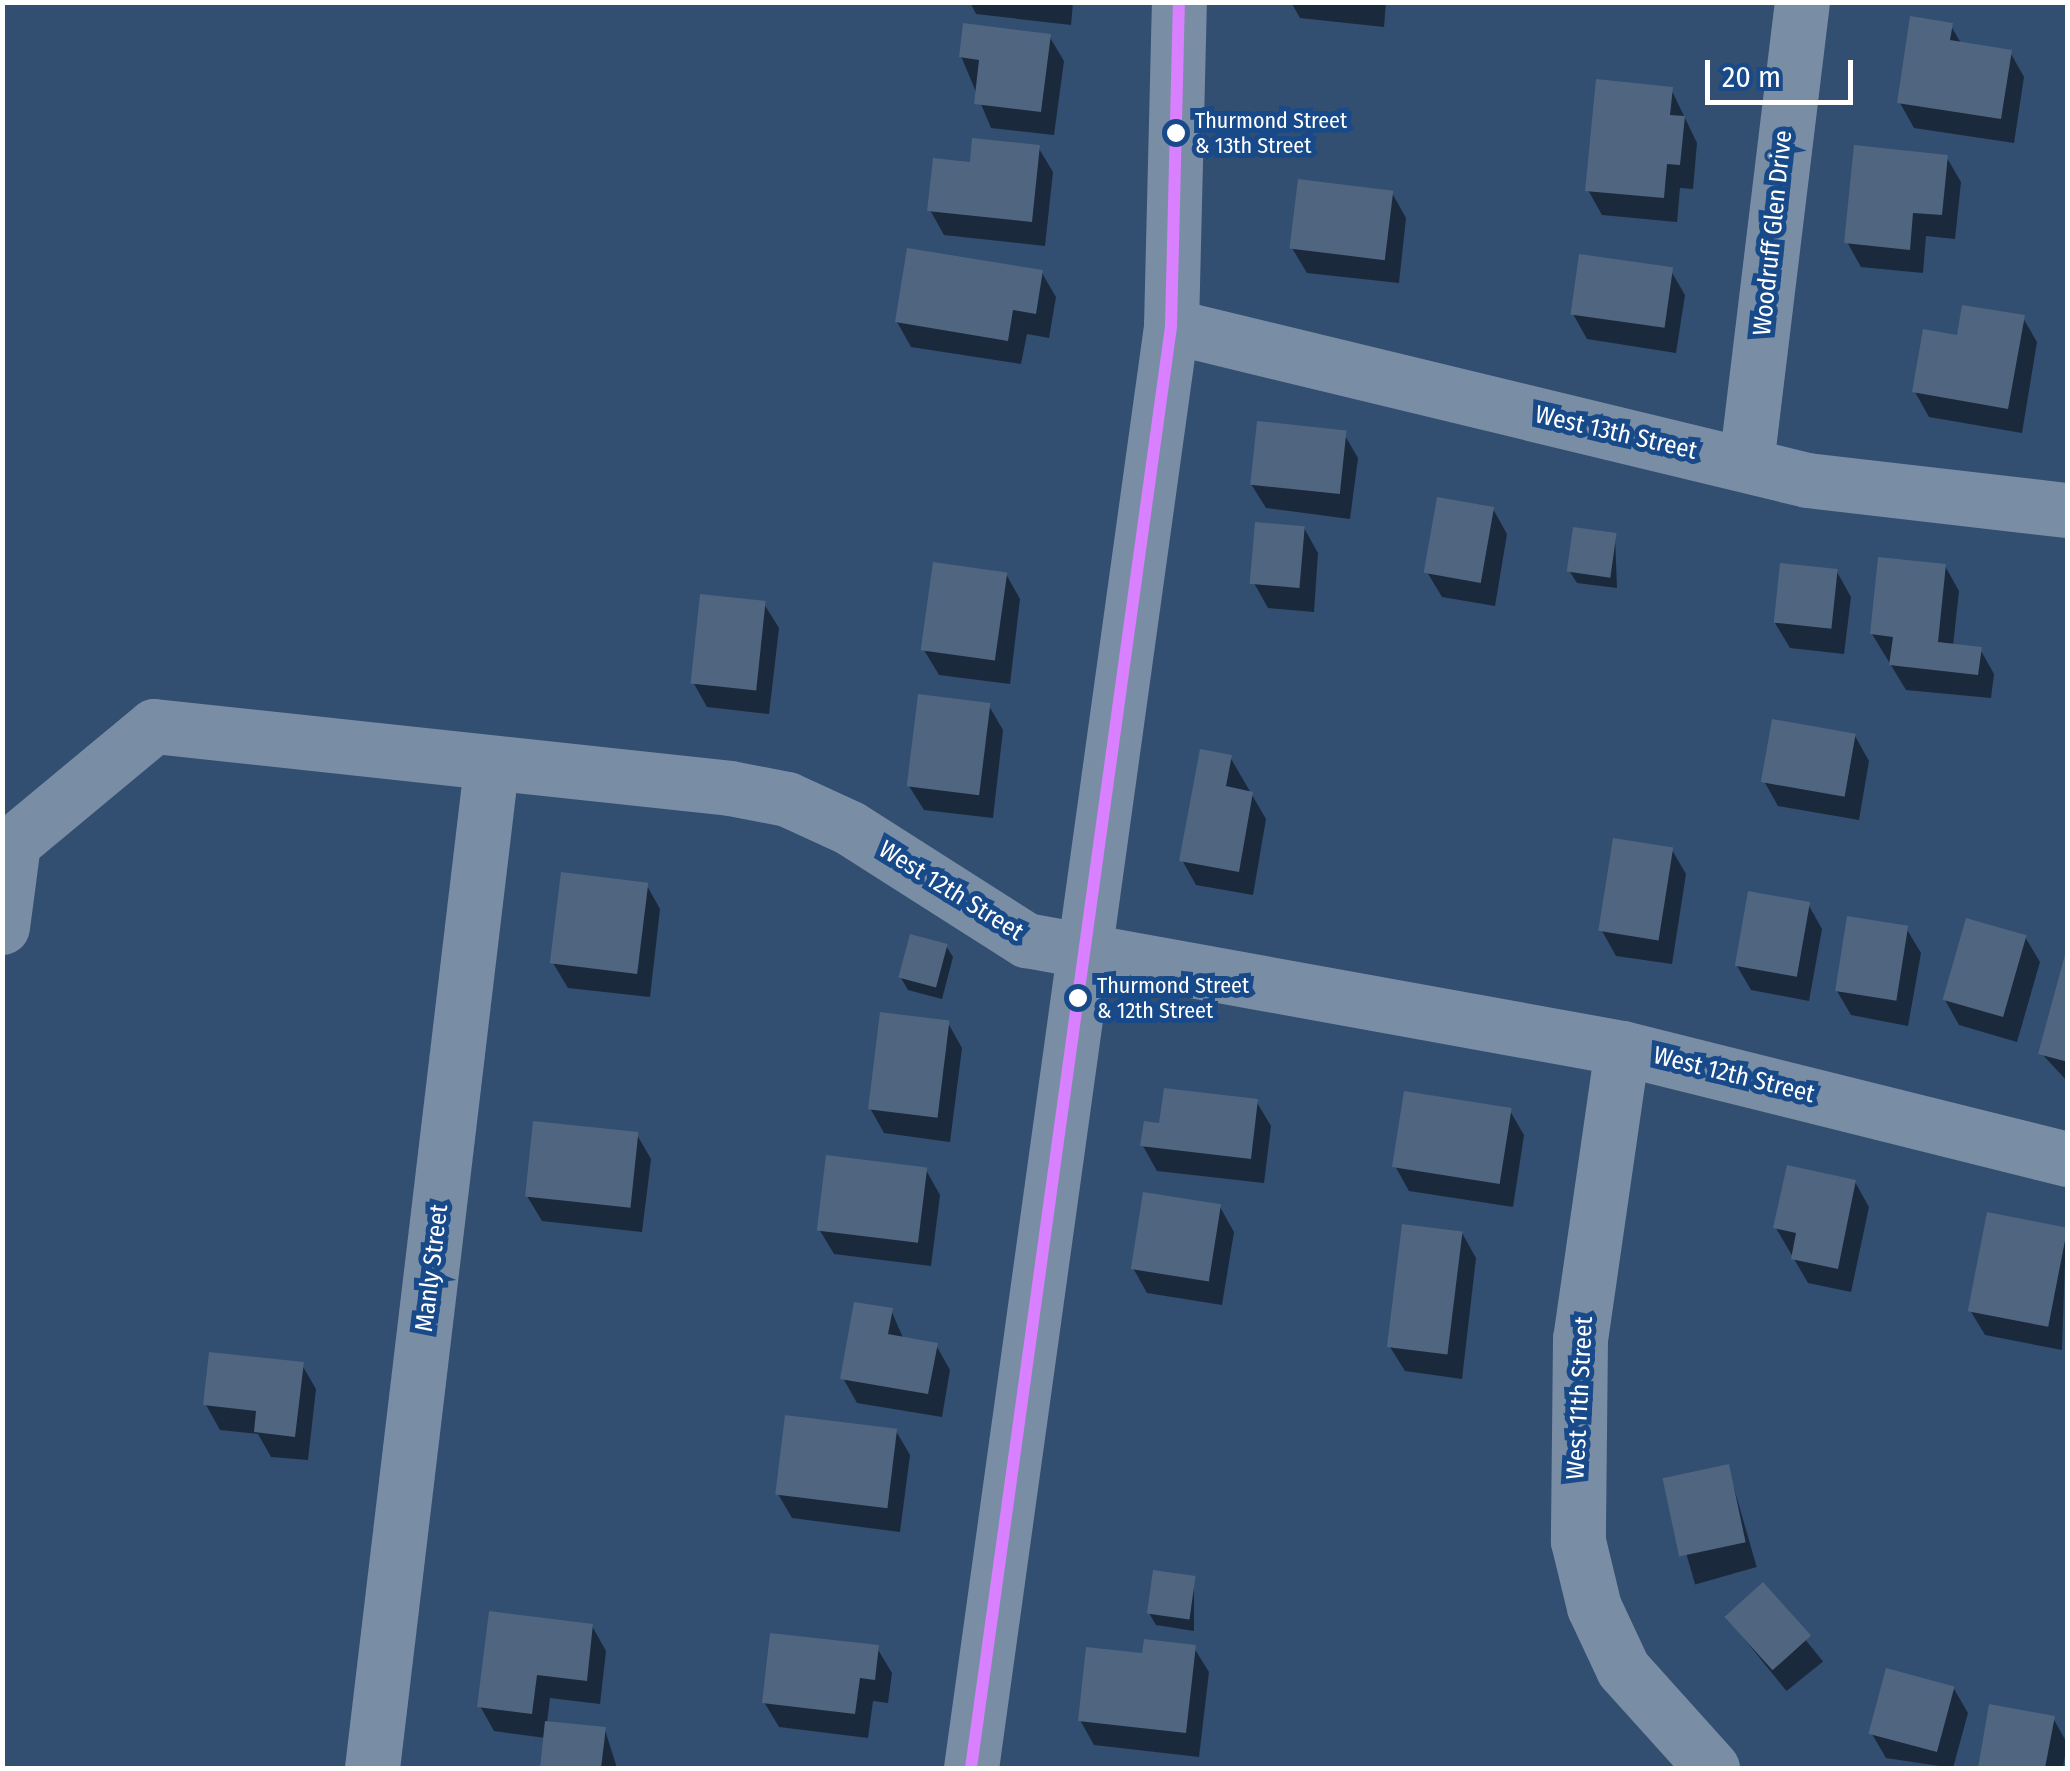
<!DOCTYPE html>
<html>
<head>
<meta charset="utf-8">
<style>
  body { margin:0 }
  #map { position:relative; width:2070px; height:1771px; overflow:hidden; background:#324e70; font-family:"Fira Sans Condensed",sans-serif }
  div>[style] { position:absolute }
  .shadow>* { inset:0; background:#0007; transform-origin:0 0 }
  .building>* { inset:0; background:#4f6580; transform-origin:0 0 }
  .minor>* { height:55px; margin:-27.5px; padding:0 27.5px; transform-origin:27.5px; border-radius:27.5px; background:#798da5 }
  .tertiary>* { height:55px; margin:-27.5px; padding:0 27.5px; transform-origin:27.5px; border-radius:27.5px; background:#798da5 }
  .bus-1>* { height:12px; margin:-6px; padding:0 6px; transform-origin:6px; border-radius:6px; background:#d880ff }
  .dots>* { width:28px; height:28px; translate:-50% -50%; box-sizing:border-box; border:5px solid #184a8a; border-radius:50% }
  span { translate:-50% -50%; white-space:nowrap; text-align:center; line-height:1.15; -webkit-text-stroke:10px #184a8a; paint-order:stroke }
  .bus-label { font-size:22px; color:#fff }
  .left { translate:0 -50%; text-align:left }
  .street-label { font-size:25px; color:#fff }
  .frame { position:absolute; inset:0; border:5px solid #fff; pointer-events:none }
  .scale { position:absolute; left:1705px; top:60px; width:148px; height:45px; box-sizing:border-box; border:5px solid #fff; border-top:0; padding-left:12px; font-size:30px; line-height:35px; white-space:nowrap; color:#fff; -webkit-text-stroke:8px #184a8a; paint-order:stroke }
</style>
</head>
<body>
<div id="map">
  <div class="shadow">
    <i style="clip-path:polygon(970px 2px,1073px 2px,1071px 25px,976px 14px)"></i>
    <i style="clip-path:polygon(1291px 2px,1386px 2px,1384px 27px,1300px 18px)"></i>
    <i style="clip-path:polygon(1951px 26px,1962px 45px,2010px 52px,2024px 77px,2014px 143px,1914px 128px,1900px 103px)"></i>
    <i style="clip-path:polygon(1049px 36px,1064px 61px,1054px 135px,991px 128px,961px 56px)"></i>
    <i style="clip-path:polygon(1671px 89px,1697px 143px,1693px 189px,1680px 188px,1677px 222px,1602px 215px,1588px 190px)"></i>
    <i style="clip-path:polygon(1038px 147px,1053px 172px,1045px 246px,944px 235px,930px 210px,972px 165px)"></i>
    <i style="clip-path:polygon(1947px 158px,1961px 182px,1955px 239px,1926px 236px,1923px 273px,1861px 267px,1847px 242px)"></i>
    <i style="clip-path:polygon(1392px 193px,1406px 218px,1399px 283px,1307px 273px,1292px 248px)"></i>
    <i style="clip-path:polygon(1671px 271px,1685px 295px,1676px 353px,1587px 339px,1573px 314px)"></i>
    <i style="clip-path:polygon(1042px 273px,1056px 297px,1049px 338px,1027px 334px,1021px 364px,911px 347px,897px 322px)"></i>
    <i style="clip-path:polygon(2023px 318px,2037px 342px,2022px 433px,1929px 417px,1915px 392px)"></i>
    <i style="clip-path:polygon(1344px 434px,1358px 458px,1350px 519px,1266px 508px,1251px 484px)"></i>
    <i style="clip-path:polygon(1493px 509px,1507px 534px,1495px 606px,1442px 597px,1427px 572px)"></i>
    <i style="clip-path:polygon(1304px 528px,1318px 553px,1314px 612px,1268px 608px,1254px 583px)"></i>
    <i style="clip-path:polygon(1615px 536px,1617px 588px,1577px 583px,1570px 572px)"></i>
    <i style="clip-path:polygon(1945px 566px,1959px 591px,1953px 646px,1980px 649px,1994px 674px,1991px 698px,1906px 690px,1872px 634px)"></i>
    <i style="clip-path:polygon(1837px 572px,1851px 597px,1844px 654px,1790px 648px,1775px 623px)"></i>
    <i style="clip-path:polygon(1006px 574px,1020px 599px,1010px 684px,939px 675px,924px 650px)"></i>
    <i style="clip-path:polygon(764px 604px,779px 628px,769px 714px,707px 707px,693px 682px)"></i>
    <i style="clip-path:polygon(989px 706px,1003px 730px,993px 818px,924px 810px,909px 786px)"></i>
    <i style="clip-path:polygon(1855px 736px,1869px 761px,1859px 820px,1778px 806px,1764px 781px)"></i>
    <i style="clip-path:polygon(1230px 757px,1266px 819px,1253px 895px,1196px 885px,1182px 860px)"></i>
    <i style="clip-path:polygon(1672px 850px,1686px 874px,1672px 964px,1616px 956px,1602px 931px)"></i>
    <i style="clip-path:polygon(646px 884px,660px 909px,650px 997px,568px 988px,553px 963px)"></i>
    <i style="clip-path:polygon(1808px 904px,1822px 929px,1809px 1001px,1751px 990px,1737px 966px)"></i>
    <i style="clip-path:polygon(1906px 928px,1921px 953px,1908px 1026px,1851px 1015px,1837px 991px)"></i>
    <i style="clip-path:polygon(2025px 937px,2040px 962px,2017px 1042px,1959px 1025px,1945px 1000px)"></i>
    <i style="clip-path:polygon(946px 946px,953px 957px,942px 999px,908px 990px,901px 978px)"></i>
    <i style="clip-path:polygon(2068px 957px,2068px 1082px,2041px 1053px)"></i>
    <i style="clip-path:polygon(948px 1023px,962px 1048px,950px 1142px,884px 1133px,870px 1108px)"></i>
    <i style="clip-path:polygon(1256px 1101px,1271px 1126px,1264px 1183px,1157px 1171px,1143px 1146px,1162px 1126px)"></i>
    <i style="clip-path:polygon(1510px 1111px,1524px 1135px,1513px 1207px,1409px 1191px,1395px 1166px)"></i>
    <i style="clip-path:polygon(637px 1135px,651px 1159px,642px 1232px,542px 1221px,527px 1196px)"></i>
    <i style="clip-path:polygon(926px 1170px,940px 1195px,931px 1266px,834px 1254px,819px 1229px)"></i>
    <i style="clip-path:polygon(1855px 1182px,1869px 1207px,1851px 1292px,1808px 1283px,1776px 1228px)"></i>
    <i style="clip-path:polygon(1220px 1207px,1234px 1232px,1222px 1305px,1147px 1293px,1133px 1268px)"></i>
    <i style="clip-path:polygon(2066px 1230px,2062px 1350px,1985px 1335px,1970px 1310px)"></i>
    <i style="clip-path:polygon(1462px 1233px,1476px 1258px,1462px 1379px,1405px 1371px,1390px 1347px)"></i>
    <i style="clip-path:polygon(891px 1310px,904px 1340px,936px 1345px,950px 1370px,942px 1417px,857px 1403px,843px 1378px)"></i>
    <i style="clip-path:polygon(302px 1365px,316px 1389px,308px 1460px,271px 1457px,258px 1434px,220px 1430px,206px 1405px)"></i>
    <i style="clip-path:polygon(896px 1431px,910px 1455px,900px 1532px,792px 1518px,778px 1494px)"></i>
    <i style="left:1728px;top:1467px;width:104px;height:64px;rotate:74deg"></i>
    <i style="clip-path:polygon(1194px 1579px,1194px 1631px,1156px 1625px,1149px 1613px)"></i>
    <i style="left:1762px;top:1586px;width:97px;height:47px;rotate:51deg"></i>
    <i style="clip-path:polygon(592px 1626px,606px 1651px,600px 1704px,550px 1698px,547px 1723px,605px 1730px,617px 1768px,543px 1768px,546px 1738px,494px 1731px,480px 1706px)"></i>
    <i style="clip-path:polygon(877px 1648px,892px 1673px,888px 1703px,873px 1701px,868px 1738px,779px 1727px,764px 1702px)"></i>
    <i style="clip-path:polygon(1194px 1648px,1209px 1672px,1199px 1757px,1094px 1745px,1080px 1720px)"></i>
    <i style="clip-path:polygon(1954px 1689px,1968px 1713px,1953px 1768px,1886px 1758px,1872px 1734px)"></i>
    <i style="clip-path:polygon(1991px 1707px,2053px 1718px,2067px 1743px,2063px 1768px,1980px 1768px)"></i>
  </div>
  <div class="building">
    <i style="clip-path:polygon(1910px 16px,1953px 23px,1950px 40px,2012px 50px,2001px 119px,1897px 103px)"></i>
    <i style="clip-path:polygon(963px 23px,1051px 34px,1041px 112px,974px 104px,979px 60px,959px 57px)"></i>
    <i style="clip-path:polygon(1596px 79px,1673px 87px,1670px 115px,1685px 116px,1680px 165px,1667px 164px,1664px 198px,1585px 191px)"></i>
    <i style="clip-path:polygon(972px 138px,1040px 145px,1032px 222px,927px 211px,933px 158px,970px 162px)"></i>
    <i style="clip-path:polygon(1854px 145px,1948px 155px,1942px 215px,1913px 213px,1910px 250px,1844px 243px)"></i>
    <i style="left:1298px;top:179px;width:96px;height:70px;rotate:7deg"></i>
    <i style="clip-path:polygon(907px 248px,1043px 270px,1036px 314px,1013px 310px,1008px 341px,895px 322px)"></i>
    <i style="left:1579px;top:254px;width:95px;height:61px;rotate:8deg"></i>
    <i style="clip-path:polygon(1962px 305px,2025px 315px,2008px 409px,1912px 392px,1923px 329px,1957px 335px)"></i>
    <i style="left:1257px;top:421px;width:90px;height:64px;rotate:6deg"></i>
    <i style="left:1437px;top:497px;width:58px;height:77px;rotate:10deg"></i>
    <i style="left:1255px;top:522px;width:50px;height:62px;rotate:5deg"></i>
    <i style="left:1573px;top:527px;width:44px;height:45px;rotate:8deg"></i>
    <i style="clip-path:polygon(1878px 557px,1946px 564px,1938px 642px,1982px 647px,1978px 675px,1889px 665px,1893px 637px,1870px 634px)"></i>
    <i style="left:933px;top:562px;width:75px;height:89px;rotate:8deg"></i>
    <i style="left:1780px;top:563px;width:58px;height:60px;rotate:6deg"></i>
    <i style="left:700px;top:594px;width:66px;height:90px;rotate:6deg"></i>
    <i style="left:918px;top:694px;width:73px;height:93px;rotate:7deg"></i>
    <i style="left:1772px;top:719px;width:85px;height:64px;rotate:10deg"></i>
    <i style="clip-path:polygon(1200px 749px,1232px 755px,1226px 786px,1253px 792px,1239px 872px,1179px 861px)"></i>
    <i style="left:1613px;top:838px;width:61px;height:94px;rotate:9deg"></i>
    <i style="left:561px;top:872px;width:88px;height:92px;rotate:7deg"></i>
    <i style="left:1748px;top:891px;width:63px;height:76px;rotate:10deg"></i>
    <i style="left:1847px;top:916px;width:62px;height:76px;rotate:9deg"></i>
    <i style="left:1966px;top:918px;width:63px;height:85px;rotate:16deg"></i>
    <i style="left:910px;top:934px;width:39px;height:45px;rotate:15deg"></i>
    <i style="clip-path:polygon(2066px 951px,2068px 951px,2068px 1062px,2038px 1054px)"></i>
    <i style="left:880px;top:1012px;width:70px;height:98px;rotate:7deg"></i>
    <i style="clip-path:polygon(1164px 1088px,1258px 1099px,1251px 1159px,1140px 1146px,1144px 1121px,1159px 1123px)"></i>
    <i style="left:1404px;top:1091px;width:109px;height:77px;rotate:9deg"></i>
    <i style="left:533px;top:1121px;width:106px;height:76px;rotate:6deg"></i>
    <i style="left:826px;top:1155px;width:102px;height:76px;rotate:7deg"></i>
    <i style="clip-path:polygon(1787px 1165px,1856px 1180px,1838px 1269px,1791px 1259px,1796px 1233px,1773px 1228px)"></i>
    <i style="left:1143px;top:1192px;width:79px;height:78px;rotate:9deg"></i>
    <i style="left:1987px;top:1212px;width:82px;height:101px;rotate:11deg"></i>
    <i style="left:1402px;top:1224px;width:61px;height:124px;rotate:7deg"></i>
    <i style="clip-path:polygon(854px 1302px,893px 1308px,888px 1334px,938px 1343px,928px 1394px,840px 1379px)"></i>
    <i style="clip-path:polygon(209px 1352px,304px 1362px,295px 1437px,254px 1432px,256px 1411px,203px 1405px)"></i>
    <i style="left:785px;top:1415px;width:113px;height:80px;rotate:7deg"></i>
    <i style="left:1729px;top:1464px;width:80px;height:68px;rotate:78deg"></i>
    <i style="left:1153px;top:1570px;width:43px;height:44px;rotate:8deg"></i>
    <i style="left:1763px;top:1582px;width:72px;height:52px;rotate:48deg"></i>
    <i style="clip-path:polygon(489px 1611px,593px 1624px,587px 1681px,537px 1675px,532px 1714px,477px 1707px)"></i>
    <i style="clip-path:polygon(770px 1633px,879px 1645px,875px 1680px,860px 1678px,855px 1714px,762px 1703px)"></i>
    <i style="clip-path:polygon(1144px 1639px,1196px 1645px,1186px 1733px,1078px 1721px,1086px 1647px,1142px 1653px)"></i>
    <i style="left:1886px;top:1668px;width:71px;height:68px;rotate:15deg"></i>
    <i style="clip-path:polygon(1989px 1704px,2055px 1716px,2045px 1768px,1978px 1768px)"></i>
    <i style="clip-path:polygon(545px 1721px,606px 1727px,601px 1768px,540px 1768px)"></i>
  </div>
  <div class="minor">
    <i style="left:1171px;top:326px;width:654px;rotate:13.61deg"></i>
    <i style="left:1807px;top:480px;width:263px;rotate:6.6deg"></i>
    <i style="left:1746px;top:464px;width:465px;rotate:-83.1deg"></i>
    <i style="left:2px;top:927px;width:85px;rotate:-82.5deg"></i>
    <i style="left:13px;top:843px;width:183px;rotate:-39.7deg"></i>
    <i style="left:154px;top:726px;width:579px;rotate:6.14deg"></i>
    <i style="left:730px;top:788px;width:58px;rotate:10.9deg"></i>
    <i style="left:787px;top:799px;width:69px;rotate:24.7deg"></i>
    <i style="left:850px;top:828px;width:209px;rotate:32.5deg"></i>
    <i style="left:1026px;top:940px;width:606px;rotate:10.27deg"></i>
    <i style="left:1622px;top:1048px;width:460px;rotate:14deg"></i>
    <i style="left:1622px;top:1048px;width:293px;rotate:98.2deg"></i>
    <i style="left:1580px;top:1338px;width:203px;rotate:90.6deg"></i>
    <i style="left:1578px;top:1541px;width:68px;rotate:76.4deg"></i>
    <i style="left:1594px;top:1607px;width:68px;rotate:64.9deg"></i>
    <i style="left:1623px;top:1669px;width:133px;rotate:48deg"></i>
    <i style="left:372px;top:1768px;width:1008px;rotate:-83.22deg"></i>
  </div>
  <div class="tertiary">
    <i style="left:971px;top:1768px;width:1456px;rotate:-82.1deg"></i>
    <i style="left:1171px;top:326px;width:324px;rotate:-88.6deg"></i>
  </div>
  <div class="bus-1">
    <i style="left:971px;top:1768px;width:1456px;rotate:-82.1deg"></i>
    <i style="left:1171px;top:326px;width:324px;rotate:-88.6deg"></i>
  </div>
  <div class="dots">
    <i style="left:1176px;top:133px;background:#fff"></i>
    <i style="left:1078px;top:998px;background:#fff"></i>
  </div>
  <div class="bus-label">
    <span class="left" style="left:1195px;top:133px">Thurmond Street<br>&amp; 13th Street</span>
    <span class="left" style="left:1097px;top:998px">Thurmond Street<br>&amp; 12th Street</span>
  </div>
  <div class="street-label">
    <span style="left:1773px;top:233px;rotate:-84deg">Woodruff Glen Drive</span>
    <span style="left:1616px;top:433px;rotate:13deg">West 13th Street</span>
    <span style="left:951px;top:891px;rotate:32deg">West 12th Street</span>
    <span style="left:1734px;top:1075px;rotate:14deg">West 12th Street</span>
    <span style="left:432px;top:1268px;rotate:-83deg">Manly Street</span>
    <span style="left:1580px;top:1398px;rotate:-87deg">West 11th Street</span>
  </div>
  <div class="frame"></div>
  <div class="scale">20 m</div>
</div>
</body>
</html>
